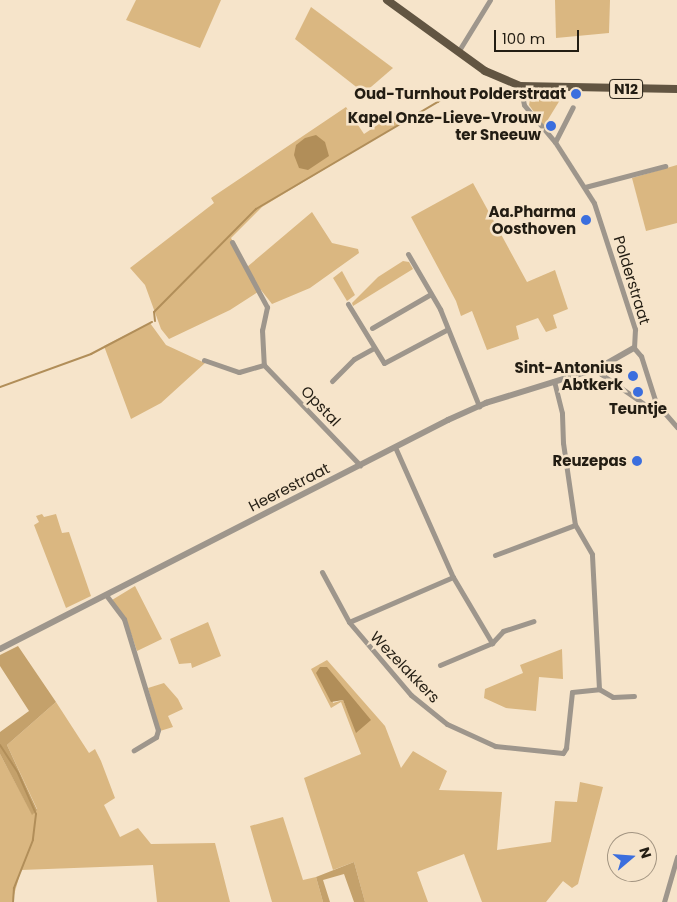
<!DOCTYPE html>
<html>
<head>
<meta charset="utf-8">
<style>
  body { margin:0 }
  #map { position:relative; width:677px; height:902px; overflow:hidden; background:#f6e4ca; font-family:Poppins,sans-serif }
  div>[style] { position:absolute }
  .green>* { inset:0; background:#dab781 }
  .forest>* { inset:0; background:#c4a16b }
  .water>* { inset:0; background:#b18e59 }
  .stream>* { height:2px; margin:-1px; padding:0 1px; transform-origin:1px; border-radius:1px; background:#b18e59 }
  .minor>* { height:5px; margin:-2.5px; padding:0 2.5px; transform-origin:2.5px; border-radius:2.5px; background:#9e968c }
  .tertiary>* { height:5.5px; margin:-2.75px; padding:0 2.75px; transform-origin:2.75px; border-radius:2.75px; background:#9e968c }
  .primary>* { height:8px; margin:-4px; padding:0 4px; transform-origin:4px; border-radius:4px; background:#625542 }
  .dots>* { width:14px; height:14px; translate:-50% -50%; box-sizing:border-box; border:2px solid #f6e4ca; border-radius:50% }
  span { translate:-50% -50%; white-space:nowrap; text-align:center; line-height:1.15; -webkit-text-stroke:5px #f6e4ca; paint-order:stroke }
  .shield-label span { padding:1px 4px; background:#f6e4ca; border:1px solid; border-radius:4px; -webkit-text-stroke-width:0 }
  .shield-label { font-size:14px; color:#231d13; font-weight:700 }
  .poi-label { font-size:15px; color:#231d13; font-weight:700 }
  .right { translate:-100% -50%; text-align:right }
  .street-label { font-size:15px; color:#231d13 }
  .north { position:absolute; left:607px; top:832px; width:50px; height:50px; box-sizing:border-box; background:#f6e4ca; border:1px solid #a29481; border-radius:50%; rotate:72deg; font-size:14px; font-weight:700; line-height:20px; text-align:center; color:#231d13 }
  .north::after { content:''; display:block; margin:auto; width:18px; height:22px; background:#3b6ede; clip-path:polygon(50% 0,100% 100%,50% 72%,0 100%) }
  .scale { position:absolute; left:494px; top:30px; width:85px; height:22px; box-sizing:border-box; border:2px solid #231d13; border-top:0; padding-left:6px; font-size:15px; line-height:18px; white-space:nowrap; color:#231d13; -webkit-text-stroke:4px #f6e4ca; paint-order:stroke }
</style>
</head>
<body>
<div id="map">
  <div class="green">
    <i style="clip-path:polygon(136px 0,221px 0,200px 48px,126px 20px)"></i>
    <i style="clip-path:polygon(555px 0,610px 0,609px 33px,556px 38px)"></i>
    <i style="clip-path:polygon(311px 7px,393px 68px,364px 93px,295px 39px)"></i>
    <i style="clip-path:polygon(531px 94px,563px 95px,544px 126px,529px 105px)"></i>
    <i style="clip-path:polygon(346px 107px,364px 134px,397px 112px,404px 121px,262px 207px,231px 238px,247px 267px,312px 212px,332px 243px,358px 249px,359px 253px,310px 288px,272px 304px,261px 290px,230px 310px,169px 339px,161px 329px,145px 285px,130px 268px,214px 203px,211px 198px)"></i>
    <i style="clip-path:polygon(677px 165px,677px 223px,646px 231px,632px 178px)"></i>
    <i style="clip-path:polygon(473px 183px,527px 282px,555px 270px,568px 309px,553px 315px,557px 328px,546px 332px,538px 318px,516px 326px,519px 339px,487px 350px,472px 311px,461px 316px,456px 301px,411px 217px)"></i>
    <i style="clip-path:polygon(403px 261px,409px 262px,413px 269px,353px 306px,352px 303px,378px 277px)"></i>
    <i style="clip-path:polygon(342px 271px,355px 295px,347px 301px,333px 278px)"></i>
    <i style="clip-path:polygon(150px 323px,166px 345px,205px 363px,161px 403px,131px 419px,104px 346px)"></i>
    <i style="clip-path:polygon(42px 514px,44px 517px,56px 514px,62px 533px,69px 532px,91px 596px,66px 608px,34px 525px,39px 522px,36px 516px)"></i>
    <i style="clip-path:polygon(135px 586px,162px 639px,137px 651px,127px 622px,112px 600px)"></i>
    <i style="clip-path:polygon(208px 622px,221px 656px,192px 668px,191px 663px,179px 664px,170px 639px)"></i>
    <i style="clip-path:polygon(562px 649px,563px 679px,539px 677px,536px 711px,506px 708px,484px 698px,485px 689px,523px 673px,520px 665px)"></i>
    <i style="clip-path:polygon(evenodd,327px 660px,385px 726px,401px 768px,413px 751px,447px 771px,439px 790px,502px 792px,497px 850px,551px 842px,555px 801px,577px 802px,580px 782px,603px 787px,578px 884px,572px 888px,563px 881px,546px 902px,482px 902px,464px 854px,417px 872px,428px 902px,365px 902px,354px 862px,333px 870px,304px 778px,361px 754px,341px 702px,331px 708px,311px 669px,327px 660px,330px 671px,338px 682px,357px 732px,343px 700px,333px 703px,330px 671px)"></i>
    <i style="clip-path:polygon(164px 683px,178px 699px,183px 709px,168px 716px,173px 727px,160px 731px,148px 688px)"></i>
    <i style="clip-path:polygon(56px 702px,89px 753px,95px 749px,101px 761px,115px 798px,104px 805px,120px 837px,138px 828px,151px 844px,215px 843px,230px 902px,157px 902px,153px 865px,21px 870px,12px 902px,0 902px,0 754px,32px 814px,37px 809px,7px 745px)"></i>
    <i style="clip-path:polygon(283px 817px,303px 880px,316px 877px,323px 902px,272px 902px,250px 826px)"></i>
  </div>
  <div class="forest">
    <i style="clip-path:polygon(18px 646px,56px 702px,7px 745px,37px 810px,32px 815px,0 754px,0 732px,29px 711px,0 666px,0 655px)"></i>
    <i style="clip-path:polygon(354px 862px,365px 902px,354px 902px,344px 874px,323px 880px,330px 902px,323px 902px,316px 877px)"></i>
  </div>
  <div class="water">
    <i style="clip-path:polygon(316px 135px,325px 142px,329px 156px,308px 170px,299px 168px,294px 155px,296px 145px,305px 138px)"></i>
    <i style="clip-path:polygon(320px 667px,327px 667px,371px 720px,356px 733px,343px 700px,331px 702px,316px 673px)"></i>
  </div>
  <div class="stream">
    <i style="left:155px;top:321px;width:9px;rotate:-96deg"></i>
    <i style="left:154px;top:312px;width:145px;rotate:-45.3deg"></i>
    <i style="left:256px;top:209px;width:211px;rotate:-30.5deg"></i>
    <i style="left:438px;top:102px;width:16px;rotate:-40deg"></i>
    <i style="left:0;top:387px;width:97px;rotate:-19.9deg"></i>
    <i style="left:91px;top:354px;width:69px;rotate:-27.7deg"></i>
    <i style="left:0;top:745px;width:33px;rotate:57deg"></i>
    <i style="left:18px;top:773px;width:45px;rotate:66.3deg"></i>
    <i style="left:36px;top:814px;width:26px;rotate:97deg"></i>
    <i style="left:33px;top:840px;width:52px;rotate:111.6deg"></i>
    <i style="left:14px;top:888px;width:14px;rotate:94deg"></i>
  </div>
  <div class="minor">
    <i style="left:458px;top:52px;width:61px;rotate:-58.4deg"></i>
    <i style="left:520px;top:86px;width:19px;rotate:78deg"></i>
    <i style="left:524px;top:105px;width:48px;rotate:50deg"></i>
    <i style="left:555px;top:142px;width:72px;rotate:57.4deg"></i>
    <i style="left:594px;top:203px;width:133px;rotate:72deg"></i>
    <i style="left:635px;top:329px;width:19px;rotate:93deg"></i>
    <i style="left:634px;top:348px;width:11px;rotate:49deg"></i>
    <i style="left:641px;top:356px;width:49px;rotate:72.3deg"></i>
    <i style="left:656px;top:403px;width:32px;rotate:49deg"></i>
    <i style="left:555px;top:142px;width:39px;rotate:-63deg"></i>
    <i style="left:585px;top:187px;width:83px;rotate:-14.7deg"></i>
    <i style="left:232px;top:242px;width:74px;rotate:61.7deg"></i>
    <i style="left:267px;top:307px;width:24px;rotate:102deg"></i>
    <i style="left:262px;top:330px;width:35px;rotate:87deg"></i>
    <i style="left:408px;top:254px;width:64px;rotate:59.8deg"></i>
    <i style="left:440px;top:309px;width:105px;rotate:68.1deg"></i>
    <i style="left:348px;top:304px;width:69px;rotate:58.6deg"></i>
    <i style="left:384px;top:363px;width:72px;rotate:-28deg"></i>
    <i style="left:372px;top:328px;width:68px;rotate:-30deg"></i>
    <i style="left:204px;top:360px;width:37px;rotate:19deg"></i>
    <i style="left:239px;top:372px;width:26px;rotate:-16deg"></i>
    <i style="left:264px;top:365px;width:139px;rotate:46.2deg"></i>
    <i style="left:599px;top:368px;width:6px;rotate:72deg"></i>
    <i style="left:601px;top:374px;width:56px;rotate:34.8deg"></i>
    <i style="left:647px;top:406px;width:11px;rotate:10deg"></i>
    <i style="left:332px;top:381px;width:31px;rotate:-45deg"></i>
    <i style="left:354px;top:359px;width:23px;rotate:-29deg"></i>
    <i style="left:395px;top:447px;width:142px;rotate:66deg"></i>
    <i style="left:453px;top:577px;width:77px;rotate:59.4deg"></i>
    <i style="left:495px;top:555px;width:85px;rotate:-20.6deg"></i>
    <i style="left:322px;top:572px;width:57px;rotate:61.6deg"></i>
    <i style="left:453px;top:577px;width:113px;rotate:156.6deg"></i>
    <i style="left:349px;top:622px;width:96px;rotate:49.7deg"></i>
    <i style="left:411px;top:695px;width:46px;rotate:38.9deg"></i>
    <i style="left:447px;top:724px;width:53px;rotate:24.6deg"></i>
    <i style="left:495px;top:746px;width:68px;rotate:5.9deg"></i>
    <i style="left:563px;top:753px;width:6px;rotate:-59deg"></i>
    <i style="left:566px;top:748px;width:56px;rotate:-83.9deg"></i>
    <i style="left:572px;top:692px;width:27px;rotate:-6deg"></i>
    <i style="left:599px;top:689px;width:135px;rotate:-93deg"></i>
    <i style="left:592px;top:554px;width:34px;rotate:-120deg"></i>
    <i style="left:575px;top:525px;width:83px;rotate:-98.3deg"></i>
    <i style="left:563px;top:443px;width:30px;rotate:-92deg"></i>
    <i style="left:562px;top:413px;width:33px;rotate:-104deg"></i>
    <i style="left:106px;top:595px;width:30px;rotate:53deg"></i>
    <i style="left:124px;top:619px;width:116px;rotate:73deg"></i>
    <i style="left:158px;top:730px;width:7px;rotate:106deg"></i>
    <i style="left:156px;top:737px;width:26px;rotate:149deg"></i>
    <i style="left:440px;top:665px;width:56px;rotate:-22.9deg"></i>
    <i style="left:492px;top:643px;width:16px;rotate:-47deg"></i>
    <i style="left:503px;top:631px;width:32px;rotate:-18deg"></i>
    <i style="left:599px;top:689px;width:16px;rotate:30deg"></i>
    <i style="left:613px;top:697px;width:21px;rotate:-3deg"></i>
    <i style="left:664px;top:902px;width:47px;rotate:-73.9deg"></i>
  </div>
  <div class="tertiary">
    <i style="left:0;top:649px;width:503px;rotate:-27.07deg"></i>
    <i style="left:448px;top:420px;width:42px;rotate:-24.1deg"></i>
    <i style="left:486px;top:403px;width:118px;rotate:-17.2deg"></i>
    <i style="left:599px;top:368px;width:40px;rotate:-29.7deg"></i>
  </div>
  <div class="primary">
    <i style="left:387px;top:0;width:121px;rotate:35.9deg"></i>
    <i style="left:485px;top:71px;width:38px;rotate:23deg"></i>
    <i style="left:520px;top:86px;width:157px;rotate:1.1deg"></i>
  </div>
  <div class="dots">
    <i style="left:576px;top:94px;background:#3b6ede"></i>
    <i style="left:551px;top:126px;background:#3b6ede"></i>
    <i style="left:586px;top:220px;background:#3b6ede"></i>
    <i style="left:633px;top:376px;background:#3b6ede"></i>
    <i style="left:638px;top:392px;background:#3b6ede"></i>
    <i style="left:637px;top:461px;background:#3b6ede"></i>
  </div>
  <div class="shield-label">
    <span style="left:626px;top:89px">N12</span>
  </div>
  <div class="poi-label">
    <span class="right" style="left:566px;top:94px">Oud-Turnhout Polderstraat</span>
    <span class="right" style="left:541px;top:126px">Kapel Onze-Lieve-Vrouw<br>ter Sneeuw</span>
    <span class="right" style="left:576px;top:220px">Aa.Pharma<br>Oosthoven</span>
    <span class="right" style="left:623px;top:376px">Sint-Antonius<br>Abtkerk</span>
    <span style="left:638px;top:409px">Teuntje</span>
    <span class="right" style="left:627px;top:461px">Reuzepas</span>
  </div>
  <div class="street-label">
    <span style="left:632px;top:280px;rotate:73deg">Polderstraat</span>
    <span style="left:321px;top:406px;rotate:46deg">Opstal</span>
    <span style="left:289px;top:487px;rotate:-27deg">Heerestraat</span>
    <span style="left:405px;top:667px;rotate:46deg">Wezelakkers</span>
  </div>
  <div class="north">N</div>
  <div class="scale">100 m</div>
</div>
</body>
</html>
